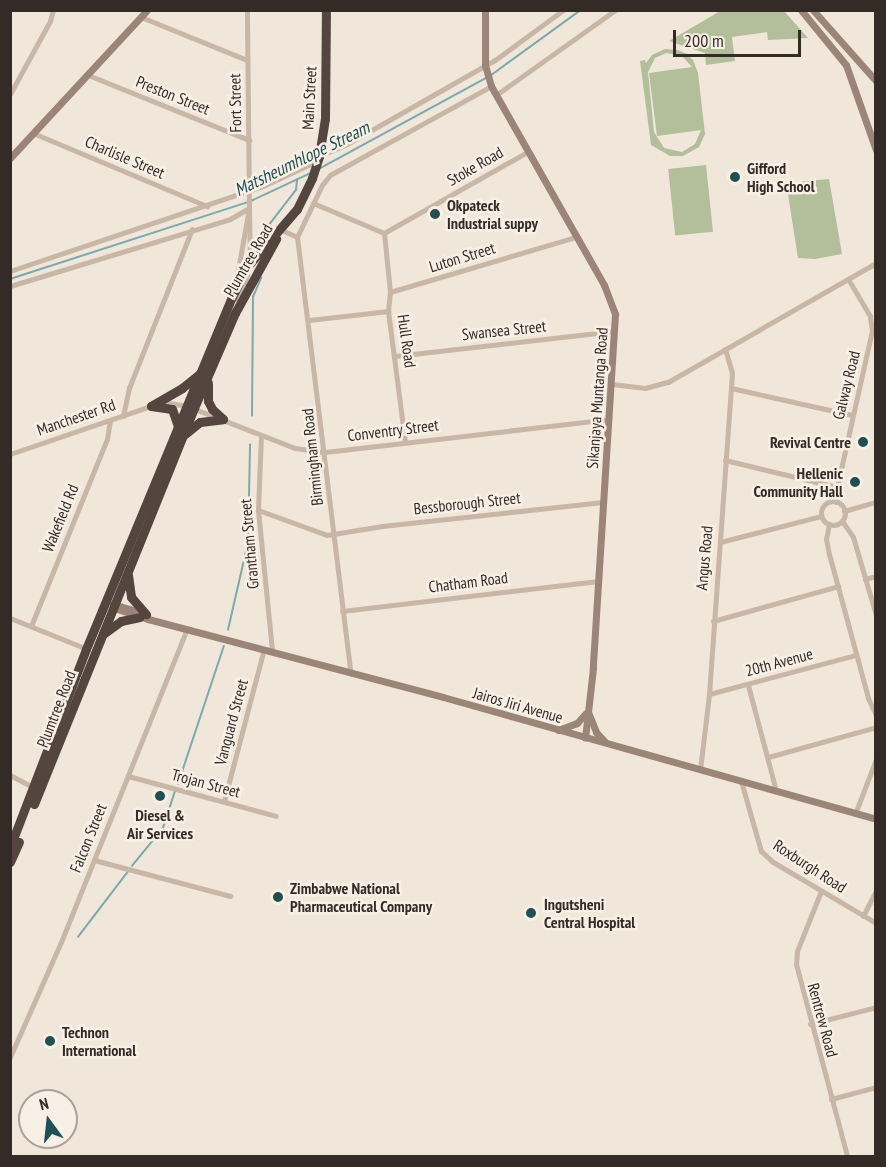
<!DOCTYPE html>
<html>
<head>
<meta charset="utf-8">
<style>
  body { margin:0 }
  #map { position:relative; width:886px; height:1167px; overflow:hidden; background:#f0e6da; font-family:"PT Sans Narrow",sans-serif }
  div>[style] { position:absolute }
  .green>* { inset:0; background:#b3be9b; transform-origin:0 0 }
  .stream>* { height:1.5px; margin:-0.75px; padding:0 0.75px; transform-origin:0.75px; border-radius:0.75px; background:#7baaac }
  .street>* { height:5px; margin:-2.5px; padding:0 2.5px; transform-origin:2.5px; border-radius:2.5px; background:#c8b6a7 }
  .street>.ring { margin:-2.5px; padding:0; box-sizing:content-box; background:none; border:5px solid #c8b6a7; border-radius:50% }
  .secondary>* { height:7px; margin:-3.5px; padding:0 3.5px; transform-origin:3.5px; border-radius:3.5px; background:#9b8579 }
  .highway>* { height:9px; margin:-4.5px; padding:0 4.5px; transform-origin:4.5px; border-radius:4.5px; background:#55453f }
  .dots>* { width:16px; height:16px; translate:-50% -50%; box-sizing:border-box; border:3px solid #f8f0e6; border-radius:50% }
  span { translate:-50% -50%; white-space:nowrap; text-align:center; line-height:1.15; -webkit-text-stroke:5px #f8f0e6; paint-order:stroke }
  .street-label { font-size:16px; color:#342b27 }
  .poi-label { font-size:16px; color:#342b27; font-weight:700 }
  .left { translate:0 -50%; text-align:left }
  .right { translate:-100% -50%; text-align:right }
  .water-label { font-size:18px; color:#1f5154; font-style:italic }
  .frame { position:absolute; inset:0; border:12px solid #342b27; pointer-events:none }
  .north { position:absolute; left:18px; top:1089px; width:60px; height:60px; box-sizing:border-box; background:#f8f0e6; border:2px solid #aaa19a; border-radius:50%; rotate:345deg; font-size:16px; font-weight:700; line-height:24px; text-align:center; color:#342b27 }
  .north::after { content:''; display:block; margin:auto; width:21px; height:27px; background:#1f5154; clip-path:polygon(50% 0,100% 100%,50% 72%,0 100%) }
  .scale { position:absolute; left:673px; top:30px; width:128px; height:27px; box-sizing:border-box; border:3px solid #342b27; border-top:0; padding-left:8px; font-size:18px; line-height:21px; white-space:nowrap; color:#342b27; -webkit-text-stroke:4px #f8f0e6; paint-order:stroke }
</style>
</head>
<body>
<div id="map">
  <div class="green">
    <i style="clip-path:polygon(722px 10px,784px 11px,808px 38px,768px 40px,767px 32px,732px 37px,735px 61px,706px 65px,705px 53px,669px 41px)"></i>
    <i style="clip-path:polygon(evenodd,665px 49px,678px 50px,687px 54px,693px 60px,698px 73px,705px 134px,699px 147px,683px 156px,670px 156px,651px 145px,640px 61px,645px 60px,646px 63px,652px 55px,665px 49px,666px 53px,681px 55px,692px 67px,649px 73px,657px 136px,701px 130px,695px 144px,682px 152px,664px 148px,654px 132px,648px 72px,655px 58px,666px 53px)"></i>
    <i style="left:706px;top:165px;width:67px;height:38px;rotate:84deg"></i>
    <i style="clip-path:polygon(829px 179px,842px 254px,815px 259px,798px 258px,787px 188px,798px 182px)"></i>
  </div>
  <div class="stream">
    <i style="left:490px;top:76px;width:112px;rotate:-36deg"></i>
    <i style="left:319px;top:169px;width:190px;rotate:-28.6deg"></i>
    <i style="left:251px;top:201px;width:64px;rotate:-25deg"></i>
    <i style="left:262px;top:234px;width:56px;rotate:-52.3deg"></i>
    <i style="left:296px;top:190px;width:10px;rotate:-84deg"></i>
    <i style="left:10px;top:279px;width:248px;rotate:-17.9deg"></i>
    <i style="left:252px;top:416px;width:119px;rotate:-89.5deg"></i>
    <i style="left:253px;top:297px;width:21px;rotate:-67deg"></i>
    <i style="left:228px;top:630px;width:89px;rotate:-77.1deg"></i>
    <i style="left:248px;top:543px;width:98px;rotate:-88.8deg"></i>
    <i style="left:178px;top:784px;width:145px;rotate:-71.6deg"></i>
    <i style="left:132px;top:866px;width:49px;rotate:-50.8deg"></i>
    <i style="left:163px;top:828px;width:38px;rotate:-72deg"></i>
    <i style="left:78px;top:937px;width:81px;rotate:-52.6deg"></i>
  </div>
  <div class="street">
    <i style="left:141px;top:17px;width:114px;rotate:22.1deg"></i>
    <i style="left:88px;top:75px;width:174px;rotate:22deg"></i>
    <i style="left:10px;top:94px;width:83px;rotate:-61.3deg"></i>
    <i style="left:50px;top:21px;width:11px;rotate:-75deg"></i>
    <i style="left:496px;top:95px;width:146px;rotate:-35.5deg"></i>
    <i style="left:33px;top:133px;width:189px;rotate:22.8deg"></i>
    <i style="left:319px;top:156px;width:30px;rotate:-23deg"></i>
    <i style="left:347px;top:144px;width:170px;rotate:-29.6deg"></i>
    <i style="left:495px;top:60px;width:84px;rotate:-36.3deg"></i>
    <i style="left:313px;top:203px;width:77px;rotate:22.9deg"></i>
    <i style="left:249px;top:210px;width:50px;rotate:88.9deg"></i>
    <i style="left:282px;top:230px;width:17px;rotate:25deg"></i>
    <i style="left:297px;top:237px;width:440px;rotate:83deg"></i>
    <i style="left:297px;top:237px;width:58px;rotate:-64.3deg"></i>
    <i style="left:322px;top:185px;width:13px;rotate:-51deg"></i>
    <i style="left:330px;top:175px;width:184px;rotate:-28.9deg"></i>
    <i style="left:10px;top:271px;width:267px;rotate:-18.6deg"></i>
    <i style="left:263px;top:186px;width:60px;rotate:-24.8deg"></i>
    <i style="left:236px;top:281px;width:74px;rotate:-79.9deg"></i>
    <i style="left:249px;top:208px;width:198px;rotate:-90.6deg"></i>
    <i style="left:10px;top:286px;width:230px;rotate:-16.9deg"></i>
    <i style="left:230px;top:219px;width:22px;rotate:-30deg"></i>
    <i style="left:390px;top:292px;width:194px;rotate:-16.5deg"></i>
    <i style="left:238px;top:300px;width:27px;rotate:-70deg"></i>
    <i style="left:309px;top:320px;width:80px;rotate:-6.5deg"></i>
    <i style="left:395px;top:356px;width:221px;rotate:-6.5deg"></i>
    <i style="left:612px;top:384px;width:33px;rotate:7deg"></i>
    <i style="left:645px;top:388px;width:24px;rotate:-15deg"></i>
    <i style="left:668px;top:382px;width:240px;rotate:-29.8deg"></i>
    <i style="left:731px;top:388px;width:124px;rotate:12.6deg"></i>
    <i style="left:123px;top:416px;width:29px;rotate:-78deg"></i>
    <i style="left:129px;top:388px;width:171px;rotate:-68.4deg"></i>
    <i style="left:261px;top:435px;width:75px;rotate:92.3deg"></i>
    <i style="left:258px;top:510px;width:142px;rotate:84.3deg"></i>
    <i style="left:405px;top:442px;width:132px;rotate:-97.4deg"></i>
    <i style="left:388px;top:311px;width:19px;rotate:-84deg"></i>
    <i style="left:390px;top:292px;width:59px;rotate:-95.8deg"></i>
    <i style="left:384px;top:233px;width:164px;rotate:-29.5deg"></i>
    <i style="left:10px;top:454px;width:149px;rotate:-18.8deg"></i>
    <i style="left:151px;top:406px;width:18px;rotate:-9deg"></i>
    <i style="left:169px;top:403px;width:18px;rotate:9deg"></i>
    <i style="left:187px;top:406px;width:116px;rotate:21.3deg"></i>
    <i style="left:295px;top:448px;width:30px;rotate:8deg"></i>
    <i style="left:325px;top:452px;width:286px;rotate:-6.6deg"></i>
    <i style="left:725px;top:460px;width:115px;rotate:13.6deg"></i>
    <i class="ring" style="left:821px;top:501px;width:19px;height:19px"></i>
    <i style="left:836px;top:502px;width:15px;rotate:-86deg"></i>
    <i style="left:837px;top:487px;width:160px;rotate:-77.4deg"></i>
    <i style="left:872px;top:331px;width:15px;rotate:-98deg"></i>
    <i style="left:870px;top:316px;width:43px;rotate:-120.7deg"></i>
    <i style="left:258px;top:510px;width:73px;rotate:19.9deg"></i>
    <i style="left:327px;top:535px;width:56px;rotate:-9.3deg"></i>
    <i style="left:382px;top:526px;width:222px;rotate:-6.2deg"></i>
    <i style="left:844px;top:511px;width:33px;rotate:-16deg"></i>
    <i style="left:842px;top:521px;width:19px;rotate:55deg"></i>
    <i style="left:853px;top:537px;width:81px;rotate:73.6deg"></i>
    <i style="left:829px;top:524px;width:15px;rotate:101deg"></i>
    <i style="left:826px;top:539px;width:15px;rotate:79deg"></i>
    <i style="left:829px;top:554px;width:149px;rotate:74.8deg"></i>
    <i style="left:868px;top:698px;width:19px;rotate:65deg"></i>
    <i style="left:720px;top:542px;width:104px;rotate:-14.4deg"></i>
    <i style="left:865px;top:579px;width:11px;rotate:-15deg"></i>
    <i style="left:342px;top:611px;width:258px;rotate:-6.7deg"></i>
    <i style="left:10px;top:618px;width:83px;rotate:21.9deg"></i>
    <i style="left:713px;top:621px;width:130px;rotate:-15.6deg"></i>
    <i style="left:31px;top:626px;width:202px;rotate:-67.9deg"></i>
    <i style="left:107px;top:439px;width:19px;rotate:-81deg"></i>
    <i style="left:748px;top:685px;width:110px;rotate:75.2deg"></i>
    <i style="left:709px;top:694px;width:152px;rotate:-14.9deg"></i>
    <i style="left:768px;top:757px;width:112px;rotate:-15.5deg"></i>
    <i style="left:700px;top:770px;width:77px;rotate:-83.2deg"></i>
    <i style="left:709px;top:694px;width:322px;rotate:-85.9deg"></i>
    <i style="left:732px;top:373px;width:25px;rotate:-106deg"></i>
    <i style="left:10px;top:775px;width:26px;rotate:28deg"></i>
    <i style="left:128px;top:776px;width:153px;rotate:15.1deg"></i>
    <i style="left:741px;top:781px;width:73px;rotate:74.1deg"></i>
    <i style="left:761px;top:851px;width:16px;rotate:43deg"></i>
    <i style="left:773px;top:862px;width:120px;rotate:30.6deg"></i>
    <i style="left:224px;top:801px;width:157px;rotate:-75.3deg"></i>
    <i style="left:855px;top:814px;width:59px;rotate:-69.1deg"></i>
    <i style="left:94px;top:860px;width:141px;rotate:14.8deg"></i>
    <i style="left:821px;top:891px;width:65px;rotate:111.8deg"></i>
    <i style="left:797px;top:951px;width:13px;rotate:94deg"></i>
    <i style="left:796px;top:964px;width:199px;rotate:75.1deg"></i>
    <i style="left:863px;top:916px;width:29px;rotate:-63deg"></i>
    <i style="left:810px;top:1024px;width:68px;rotate:-14.4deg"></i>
    <i style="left:10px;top:1057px;width:126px;rotate:-66.1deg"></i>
    <i style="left:61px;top:942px;width:338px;rotate:-68.1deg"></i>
    <i style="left:831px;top:1099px;width:47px;rotate:-14.9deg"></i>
  </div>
  <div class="secondary">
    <i style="left:485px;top:10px;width:55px;rotate:90deg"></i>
    <i style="left:485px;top:65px;width:22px;rotate:74deg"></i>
    <i style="left:491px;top:86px;width:229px;rotate:60.4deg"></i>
    <i style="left:604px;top:285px;width:31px;rotate:69deg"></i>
    <i style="left:615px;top:314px;width:355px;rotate:93.6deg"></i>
    <i style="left:593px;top:668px;width:70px;rotate:96.5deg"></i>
    <i style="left:801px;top:10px;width:71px;rotate:50.7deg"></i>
    <i style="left:846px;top:65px;width:90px;rotate:70.6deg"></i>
    <i style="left:813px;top:10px;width:95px;rotate:48.4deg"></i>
    <i style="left:10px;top:158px;width:202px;rotate:-47.2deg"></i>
    <i style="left:113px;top:604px;width:6px;rotate:51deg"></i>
    <i style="left:117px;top:609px;width:33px;rotate:18deg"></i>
    <i style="left:148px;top:619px;width:305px;rotate:14.8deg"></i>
    <i style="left:443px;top:697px;width:450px;rotate:15.7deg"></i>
    <i style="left:113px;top:604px;width:34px;rotate:17deg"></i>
    <i style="left:588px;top:712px;width:22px;rotate:68deg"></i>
    <i style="left:596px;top:732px;width:13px;rotate:48deg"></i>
    <i style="left:558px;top:730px;width:20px;rotate:-20deg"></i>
    <i style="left:577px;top:723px;width:13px;rotate:-48deg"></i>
  </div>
  <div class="highway">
    <i style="left:208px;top:383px;width:18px;rotate:90deg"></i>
    <i style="left:208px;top:401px;width:9px;rotate:63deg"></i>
    <i style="left:212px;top:409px;width:15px;rotate:42deg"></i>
    <i style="left:151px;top:406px;width:36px;rotate:-30deg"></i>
    <i style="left:182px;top:388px;width:22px;rotate:-39deg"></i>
    <i style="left:151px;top:406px;width:21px;rotate:8deg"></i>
    <i style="left:172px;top:409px;width:18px;rotate:71deg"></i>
    <i style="left:185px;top:434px;width:19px;rotate:-39deg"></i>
    <i style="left:200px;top:422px;width:23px;rotate:-7deg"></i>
    <i style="left:128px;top:575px;width:22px;rotate:82deg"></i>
    <i style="left:131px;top:597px;width:23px;rotate:49deg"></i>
    <i style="left:103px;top:634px;width:22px;rotate:-36deg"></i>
    <i style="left:121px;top:621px;width:19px;rotate:-12deg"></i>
    <i style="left:34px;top:804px;width:427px;rotate:-68deg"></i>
    <i style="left:194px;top:408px;width:103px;rotate:-66.7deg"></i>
    <i style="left:235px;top:313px;width:85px;rotate:-61deg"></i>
    <i style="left:10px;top:847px;width:212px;rotate:-69deg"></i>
    <i style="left:86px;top:649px;width:381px;rotate:-67.5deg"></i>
    <i style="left:232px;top:297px;width:32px;rotate:-64deg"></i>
    <i style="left:246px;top:268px;width:78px;rotate:-49.2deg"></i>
    <i style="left:297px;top:209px;width:34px;rotate:-64deg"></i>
    <i style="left:312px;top:178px;width:23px;rotate:-72deg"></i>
    <i style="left:319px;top:156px;width:37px;rotate:-81deg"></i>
    <i style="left:325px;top:119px;width:109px;rotate:-89.5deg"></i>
    <i style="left:10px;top:862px;width:22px;rotate:-66deg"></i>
  </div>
  <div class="dots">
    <i style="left:735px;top:177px;background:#1f5154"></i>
    <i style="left:435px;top:214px;background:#1f5154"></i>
    <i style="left:863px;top:442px;background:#1f5154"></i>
    <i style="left:855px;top:482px;background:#1f5154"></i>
    <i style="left:160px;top:796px;background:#1f5154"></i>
    <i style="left:278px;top:897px;background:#1f5154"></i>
    <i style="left:531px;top:913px;background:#1f5154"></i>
    <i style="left:50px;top:1041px;background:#1f5154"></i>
  </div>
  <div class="street-label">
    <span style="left:173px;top:95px;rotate:22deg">Preston Street</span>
    <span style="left:309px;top:98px;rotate:-87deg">Main Street</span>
    <span style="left:235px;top:103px;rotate:-91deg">Fort Street</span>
    <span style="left:125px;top:157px;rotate:23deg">Charlisle Street</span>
    <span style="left:475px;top:166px;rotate:-30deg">Stoke Road</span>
    <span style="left:462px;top:257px;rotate:-17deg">Luton Street</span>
    <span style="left:248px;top:260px;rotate:-60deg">Plumtree Road</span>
    <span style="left:504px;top:330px;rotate:-6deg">Swansea Street</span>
    <span style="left:407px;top:341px;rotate:82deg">Hull Road</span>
    <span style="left:846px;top:385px;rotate:-76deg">Galway Road</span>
    <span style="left:597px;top:398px;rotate:-86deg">Sikanjaya Muntanga Road</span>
    <span style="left:76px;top:417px;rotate:-19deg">Manchester Rd</span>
    <span style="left:393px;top:430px;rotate:-7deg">Conventry Street</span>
    <span style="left:312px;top:457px;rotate:-96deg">Birmingham Road</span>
    <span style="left:467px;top:503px;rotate:-6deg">Bessborough Street</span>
    <span style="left:60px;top:518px;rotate:-68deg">Wakefield Rd</span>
    <span style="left:249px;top:544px;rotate:-95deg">Grantham Street</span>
    <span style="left:704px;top:558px;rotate:-85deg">Angus Road</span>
    <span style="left:468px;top:582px;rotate:-7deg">Chatham Road</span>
    <span style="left:779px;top:662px;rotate:-15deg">20th Avenue</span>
    <span style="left:518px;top:705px;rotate:16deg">Jairos Jiri Avenue</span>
    <span style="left:56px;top:709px;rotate:-69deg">Plumtree Road</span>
    <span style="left:231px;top:722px;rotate:-75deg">Vanguard Street</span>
    <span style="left:206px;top:783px;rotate:15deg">Trojan Street</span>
    <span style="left:88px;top:838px;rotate:-68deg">Falcon Street</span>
    <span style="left:810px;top:866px;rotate:33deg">Roxburgh Road</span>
    <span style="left:823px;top:1020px;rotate:75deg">Rentrew Road</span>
  </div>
  <div class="poi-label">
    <span class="left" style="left:747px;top:177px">Gifford<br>High School</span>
    <span class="left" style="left:447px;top:214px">Okpateck<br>Industrial suppy</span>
    <span class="right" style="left:851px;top:442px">Revival Centre</span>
    <span class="right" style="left:843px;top:482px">Hellenic<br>Community Hall</span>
    <span style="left:160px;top:824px">Diesel &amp;<br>Air Services</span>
    <span class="left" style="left:290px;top:897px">Zimbabwe National<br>Pharmaceutical Company</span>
    <span class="left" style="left:544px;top:913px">Ingutsheni<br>Central Hospital</span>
    <span class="left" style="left:62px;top:1041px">Technon<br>International</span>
  </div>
  <div class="water-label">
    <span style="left:302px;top:159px;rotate:-26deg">Matsheumhlope Stream</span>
  </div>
  <div class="frame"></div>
  <div class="north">N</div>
  <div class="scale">200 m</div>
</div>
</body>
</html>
